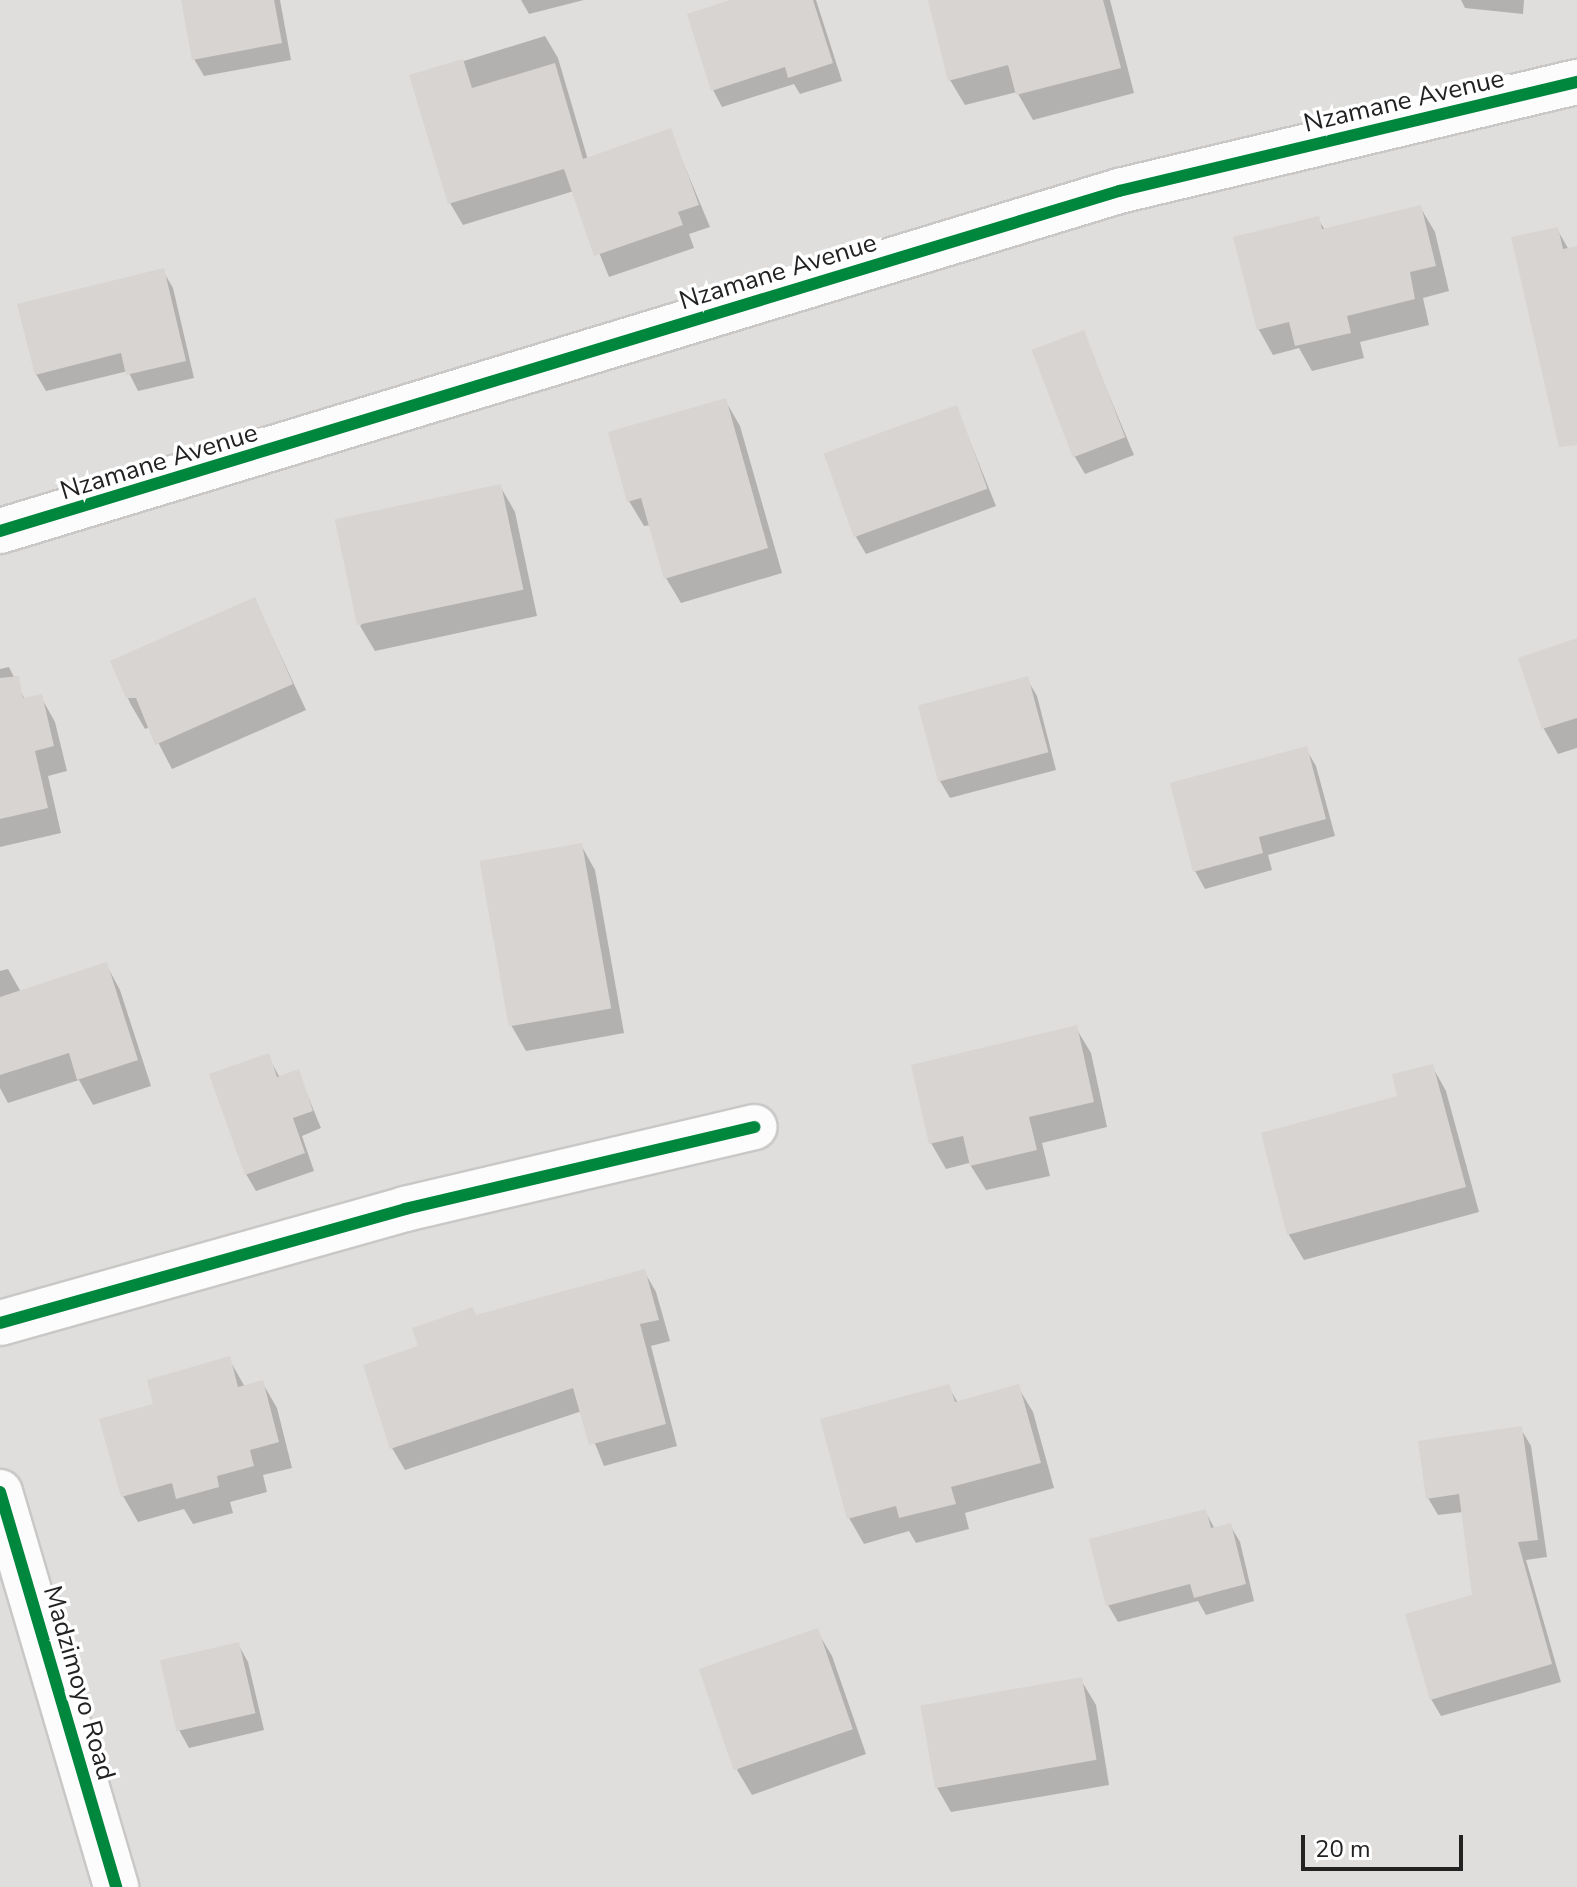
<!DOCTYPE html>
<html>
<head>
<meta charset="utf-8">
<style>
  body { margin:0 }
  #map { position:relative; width:1577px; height:1887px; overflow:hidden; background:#f0eeeb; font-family:"Nunito Sans",sans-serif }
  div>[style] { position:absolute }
  .residential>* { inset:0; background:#dfdedc; transform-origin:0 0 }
  .shadow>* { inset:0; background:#0003 }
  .building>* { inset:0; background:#d7d4d2; transform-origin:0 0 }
  .roads { filter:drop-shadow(2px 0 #c9c8c7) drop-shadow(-2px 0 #c9c8c7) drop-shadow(0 2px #c9c8c7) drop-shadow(0 -2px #c9c8c7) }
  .minor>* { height:44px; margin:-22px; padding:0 22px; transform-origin:22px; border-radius:22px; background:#fdfcfc }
  .cycleway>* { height:12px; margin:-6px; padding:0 6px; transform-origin:6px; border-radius:6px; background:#00873e }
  span { translate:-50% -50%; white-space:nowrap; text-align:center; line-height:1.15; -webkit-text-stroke:7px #fff; paint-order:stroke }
  .street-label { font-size:26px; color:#222 }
  .scale { position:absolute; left:1301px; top:1835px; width:162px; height:36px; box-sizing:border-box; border:4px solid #222; border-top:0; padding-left:10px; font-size:24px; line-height:28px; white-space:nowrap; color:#222; -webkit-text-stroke:6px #fff; paint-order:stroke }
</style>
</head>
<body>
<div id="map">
  <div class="residential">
    <i style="left:0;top:0;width:1577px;height:1887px"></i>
  </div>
  <div class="shadow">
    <i style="clip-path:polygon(183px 0,280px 0,291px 60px,204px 76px,194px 59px)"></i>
    <i style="clip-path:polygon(521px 0,584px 0,529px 14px)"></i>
    <i style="clip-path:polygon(736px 0,816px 0,842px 81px,800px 94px,794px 84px,722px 107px,713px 90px)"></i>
    <i style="clip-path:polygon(930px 0,1110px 0,1134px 93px,1033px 120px,1017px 92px,965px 105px,950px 80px)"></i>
    <i style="clip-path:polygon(1461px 0,1524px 0,1523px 14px,1465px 8px)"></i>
    <i style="clip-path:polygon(545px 36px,558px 58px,588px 160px,670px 131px,710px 227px,689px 234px,694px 248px,609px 277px,574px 191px,463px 225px,450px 203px,412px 77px)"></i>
    <i style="clip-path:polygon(1420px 207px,1435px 232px,1449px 291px,1423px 298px,1429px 325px,1360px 342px,1364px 358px,1312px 371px,1299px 348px,1273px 355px,1259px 330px,1236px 238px,1318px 219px,1325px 230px)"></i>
    <i style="clip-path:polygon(1557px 229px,1569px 250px,1577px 248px,1577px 394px)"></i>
    <i style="clip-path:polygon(163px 271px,173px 288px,194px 378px,138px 391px,128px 371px,46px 391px,36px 374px)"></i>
    <i style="clip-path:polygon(1083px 333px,1134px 455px,1085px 474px,1075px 457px)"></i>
    <i style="clip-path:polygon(725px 400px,740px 426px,782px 573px,681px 603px,666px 578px,651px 525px,644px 526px,629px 501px)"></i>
    <i style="clip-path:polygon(956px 407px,996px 506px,866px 554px,856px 537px)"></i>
    <i style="clip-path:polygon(500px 486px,515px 512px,537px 616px,375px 651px,360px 626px)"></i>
    <i style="clip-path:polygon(255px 600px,306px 710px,172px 769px,150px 727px,145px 729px,130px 703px,113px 662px)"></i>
    <i style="clip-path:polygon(1577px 640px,1577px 748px,1558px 754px,1544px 729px,1521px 659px)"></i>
    <i style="clip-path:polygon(9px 667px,25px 700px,41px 697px,55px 722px,67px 771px,48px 776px,61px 833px,0 847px,0 669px)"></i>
    <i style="clip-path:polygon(1027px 679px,1037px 696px,1056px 770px,950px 798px,940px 781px)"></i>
    <i style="clip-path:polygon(1306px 749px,1316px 766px,1335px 836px,1268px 855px,1272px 870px,1205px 889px,1195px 871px)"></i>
    <i style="clip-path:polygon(581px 845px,595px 870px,624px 1033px,526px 1051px,511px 1025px)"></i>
    <i style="clip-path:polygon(106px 964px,120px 990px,151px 1086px,93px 1105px,79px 1080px,8px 1103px,0 1088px,0 971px,8px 969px,21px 992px)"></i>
    <i style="clip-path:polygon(1076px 1028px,1091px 1053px,1107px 1127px,1042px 1143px,1050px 1176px,986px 1190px,969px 1163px,946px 1169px,931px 1143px)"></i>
    <i style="clip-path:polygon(268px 1056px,280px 1078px,298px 1072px,321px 1128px,302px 1136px,314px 1171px,256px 1191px,246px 1174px)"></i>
    <i style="clip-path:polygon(1432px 1066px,1446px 1091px,1479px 1212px,1304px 1260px,1289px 1235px,1263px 1134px,1400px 1097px)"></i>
    <i style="clip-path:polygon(644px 1271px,656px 1292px,670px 1341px,651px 1346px,677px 1446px,604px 1466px,582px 1411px,405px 1470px,392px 1448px,365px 1366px,421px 1347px,476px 1317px)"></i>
    <i style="clip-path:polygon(229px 1359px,245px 1387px,262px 1382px,277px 1408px,292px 1468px,263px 1475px,267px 1492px,230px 1502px,233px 1513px,193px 1524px,184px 1509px,138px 1522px,123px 1496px,156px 1405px)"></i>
    <i style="clip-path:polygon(948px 1386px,958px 1403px,1018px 1387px,1033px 1412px,1054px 1488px,965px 1513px,969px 1529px,916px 1543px,909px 1531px,864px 1544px,849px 1518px)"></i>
    <i style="clip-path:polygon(1521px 1429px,1531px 1446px,1547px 1557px,1526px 1560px,1561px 1682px,1441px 1716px,1431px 1699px,1474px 1596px,1463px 1512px,1438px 1515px,1428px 1498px)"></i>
    <i style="clip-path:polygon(1205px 1511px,1215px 1529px,1230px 1525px,1240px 1542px,1254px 1601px,1206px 1615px,1198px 1601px,1118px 1622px,1108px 1605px)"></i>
    <i style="clip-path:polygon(817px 1631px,832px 1656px,866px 1754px,752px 1795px,737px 1770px)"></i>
    <i style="clip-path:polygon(238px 1644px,248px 1662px,264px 1730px,189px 1748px,179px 1730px)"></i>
    <i style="clip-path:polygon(1081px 1680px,1096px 1705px,1109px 1785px,951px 1812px,936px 1786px)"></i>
  </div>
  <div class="building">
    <i style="clip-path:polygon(181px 0,274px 0,282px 43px,192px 60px)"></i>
    <i style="clip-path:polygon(730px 0,813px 0,833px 63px,788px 78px,785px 67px,711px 91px,687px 14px)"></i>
    <i style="clip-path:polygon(928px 0,1103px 0,1121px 68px,1016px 95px,1008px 65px,948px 81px)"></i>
    <i style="clip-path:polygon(463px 59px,472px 88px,555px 63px,583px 159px,671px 128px,699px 205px,678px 212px,683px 225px,594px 256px,564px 169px,448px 204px,409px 75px)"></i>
    <i style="clip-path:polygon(1421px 205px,1436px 266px,1410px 272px,1415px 299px,1347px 316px,1351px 333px,1295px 346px,1289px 322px,1257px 330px,1233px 237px,1319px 216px,1322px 229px)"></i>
    <i style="clip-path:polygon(1558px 227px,1563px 249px,1577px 246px,1577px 445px,1559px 447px,1511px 237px)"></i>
    <i style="clip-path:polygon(164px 268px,186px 361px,126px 375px,121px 353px,35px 375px,17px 304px)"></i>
    <i style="left:1084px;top:330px;width:115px;height:56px;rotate:69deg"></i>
    <i style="clip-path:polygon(726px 398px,768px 548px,664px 579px,641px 498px,627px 502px,608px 432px)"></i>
    <i style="left:957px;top:405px;width:89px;height:142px;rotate:70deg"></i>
    <i style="left:501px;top:484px;width:108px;height:170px;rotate:78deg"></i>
    <i style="clip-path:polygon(255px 597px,293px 684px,155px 745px,136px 698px,126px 698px,110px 661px)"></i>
    <i style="clip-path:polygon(1577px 638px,1577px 718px,1542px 729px,1518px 658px)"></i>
    <i style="clip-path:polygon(19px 676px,23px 698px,42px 694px,54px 746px,35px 751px,48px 808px,0 819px,0 678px)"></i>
    <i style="left:1028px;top:676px;width:79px;height:114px;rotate:75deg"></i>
    <i style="clip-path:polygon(1307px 746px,1326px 819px,1259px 837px,1263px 853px,1193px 872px,1170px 783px)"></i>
    <i style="left:582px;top:843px;width:168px;height:104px;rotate:80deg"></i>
    <i style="clip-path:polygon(107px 962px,138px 1060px,77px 1080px,69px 1053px,0 1075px,0 997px)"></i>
    <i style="clip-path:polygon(1077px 1025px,1094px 1102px,1029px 1117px,1037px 1150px,970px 1166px,963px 1136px,929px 1144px,911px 1065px)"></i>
    <i style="clip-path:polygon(269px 1053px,277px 1077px,299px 1069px,313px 1111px,293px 1118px,305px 1153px,245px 1175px,209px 1074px)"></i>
    <i style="clip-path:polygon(1433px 1064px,1466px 1187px,1287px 1235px,1261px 1133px,1397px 1096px,1392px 1074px)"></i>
    <i style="clip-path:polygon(645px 1269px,659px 1320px,640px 1324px,666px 1424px,589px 1445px,573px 1388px,390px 1449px,363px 1365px,418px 1346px,412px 1328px,473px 1307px,476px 1315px)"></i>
    <i style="clip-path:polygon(230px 1356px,238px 1387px,263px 1380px,279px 1442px,250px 1450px,254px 1466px,217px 1476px,219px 1487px,176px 1499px,172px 1483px,121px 1497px,99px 1419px,153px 1404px,147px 1380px)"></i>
    <i style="clip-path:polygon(949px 1384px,955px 1402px,1019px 1384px,1041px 1463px,951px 1487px,956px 1504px,899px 1518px,896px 1506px,847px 1519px,820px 1419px)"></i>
    <i style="clip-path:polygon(1522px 1426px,1538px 1540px,1518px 1542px,1552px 1664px,1430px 1700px,1405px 1614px,1472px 1595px,1459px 1494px,1426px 1499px,1418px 1441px)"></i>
    <i style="clip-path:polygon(1206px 1509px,1211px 1528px,1231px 1523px,1246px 1584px,1194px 1598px,1190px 1584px,1106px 1606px,1089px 1539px)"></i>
    <i style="left:818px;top:1628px;width:107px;height:126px;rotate:71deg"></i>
    <i style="left:239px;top:1642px;width:73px;height:81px;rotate:77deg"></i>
    <i style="left:1082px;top:1677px;width:84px;height:164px;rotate:80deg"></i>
  </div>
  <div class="roads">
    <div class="minor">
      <i style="left:0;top:531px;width:1170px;rotate:-16.9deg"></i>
      <i style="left:1119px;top:191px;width:471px;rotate:-13.4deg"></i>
      <i style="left:0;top:1323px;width:421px;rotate:-15.7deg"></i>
      <i style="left:405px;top:1209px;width:359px;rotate:-13.2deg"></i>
      <i style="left:0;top:1492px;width:412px;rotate:73.6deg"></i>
    </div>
  </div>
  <div class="cycleway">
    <i style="left:0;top:531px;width:1170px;rotate:-16.9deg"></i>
    <i style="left:1119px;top:191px;width:471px;rotate:-13.4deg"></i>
    <i style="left:0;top:1323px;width:421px;rotate:-15.7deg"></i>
    <i style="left:405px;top:1209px;width:359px;rotate:-13.2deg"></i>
    <i style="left:0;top:1492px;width:412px;rotate:73.6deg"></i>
  </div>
  <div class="street-label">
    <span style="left:1404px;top:101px;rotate:-13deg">Nzamane Avenue</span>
    <span style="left:778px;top:272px;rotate:-17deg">Nzamane Avenue</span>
    <span style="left:159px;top:462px;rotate:-17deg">Nzamane Avenue</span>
    <span style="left:79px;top:1683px;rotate:74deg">Madzimoyo Road</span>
  </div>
  <div class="scale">20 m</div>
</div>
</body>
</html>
